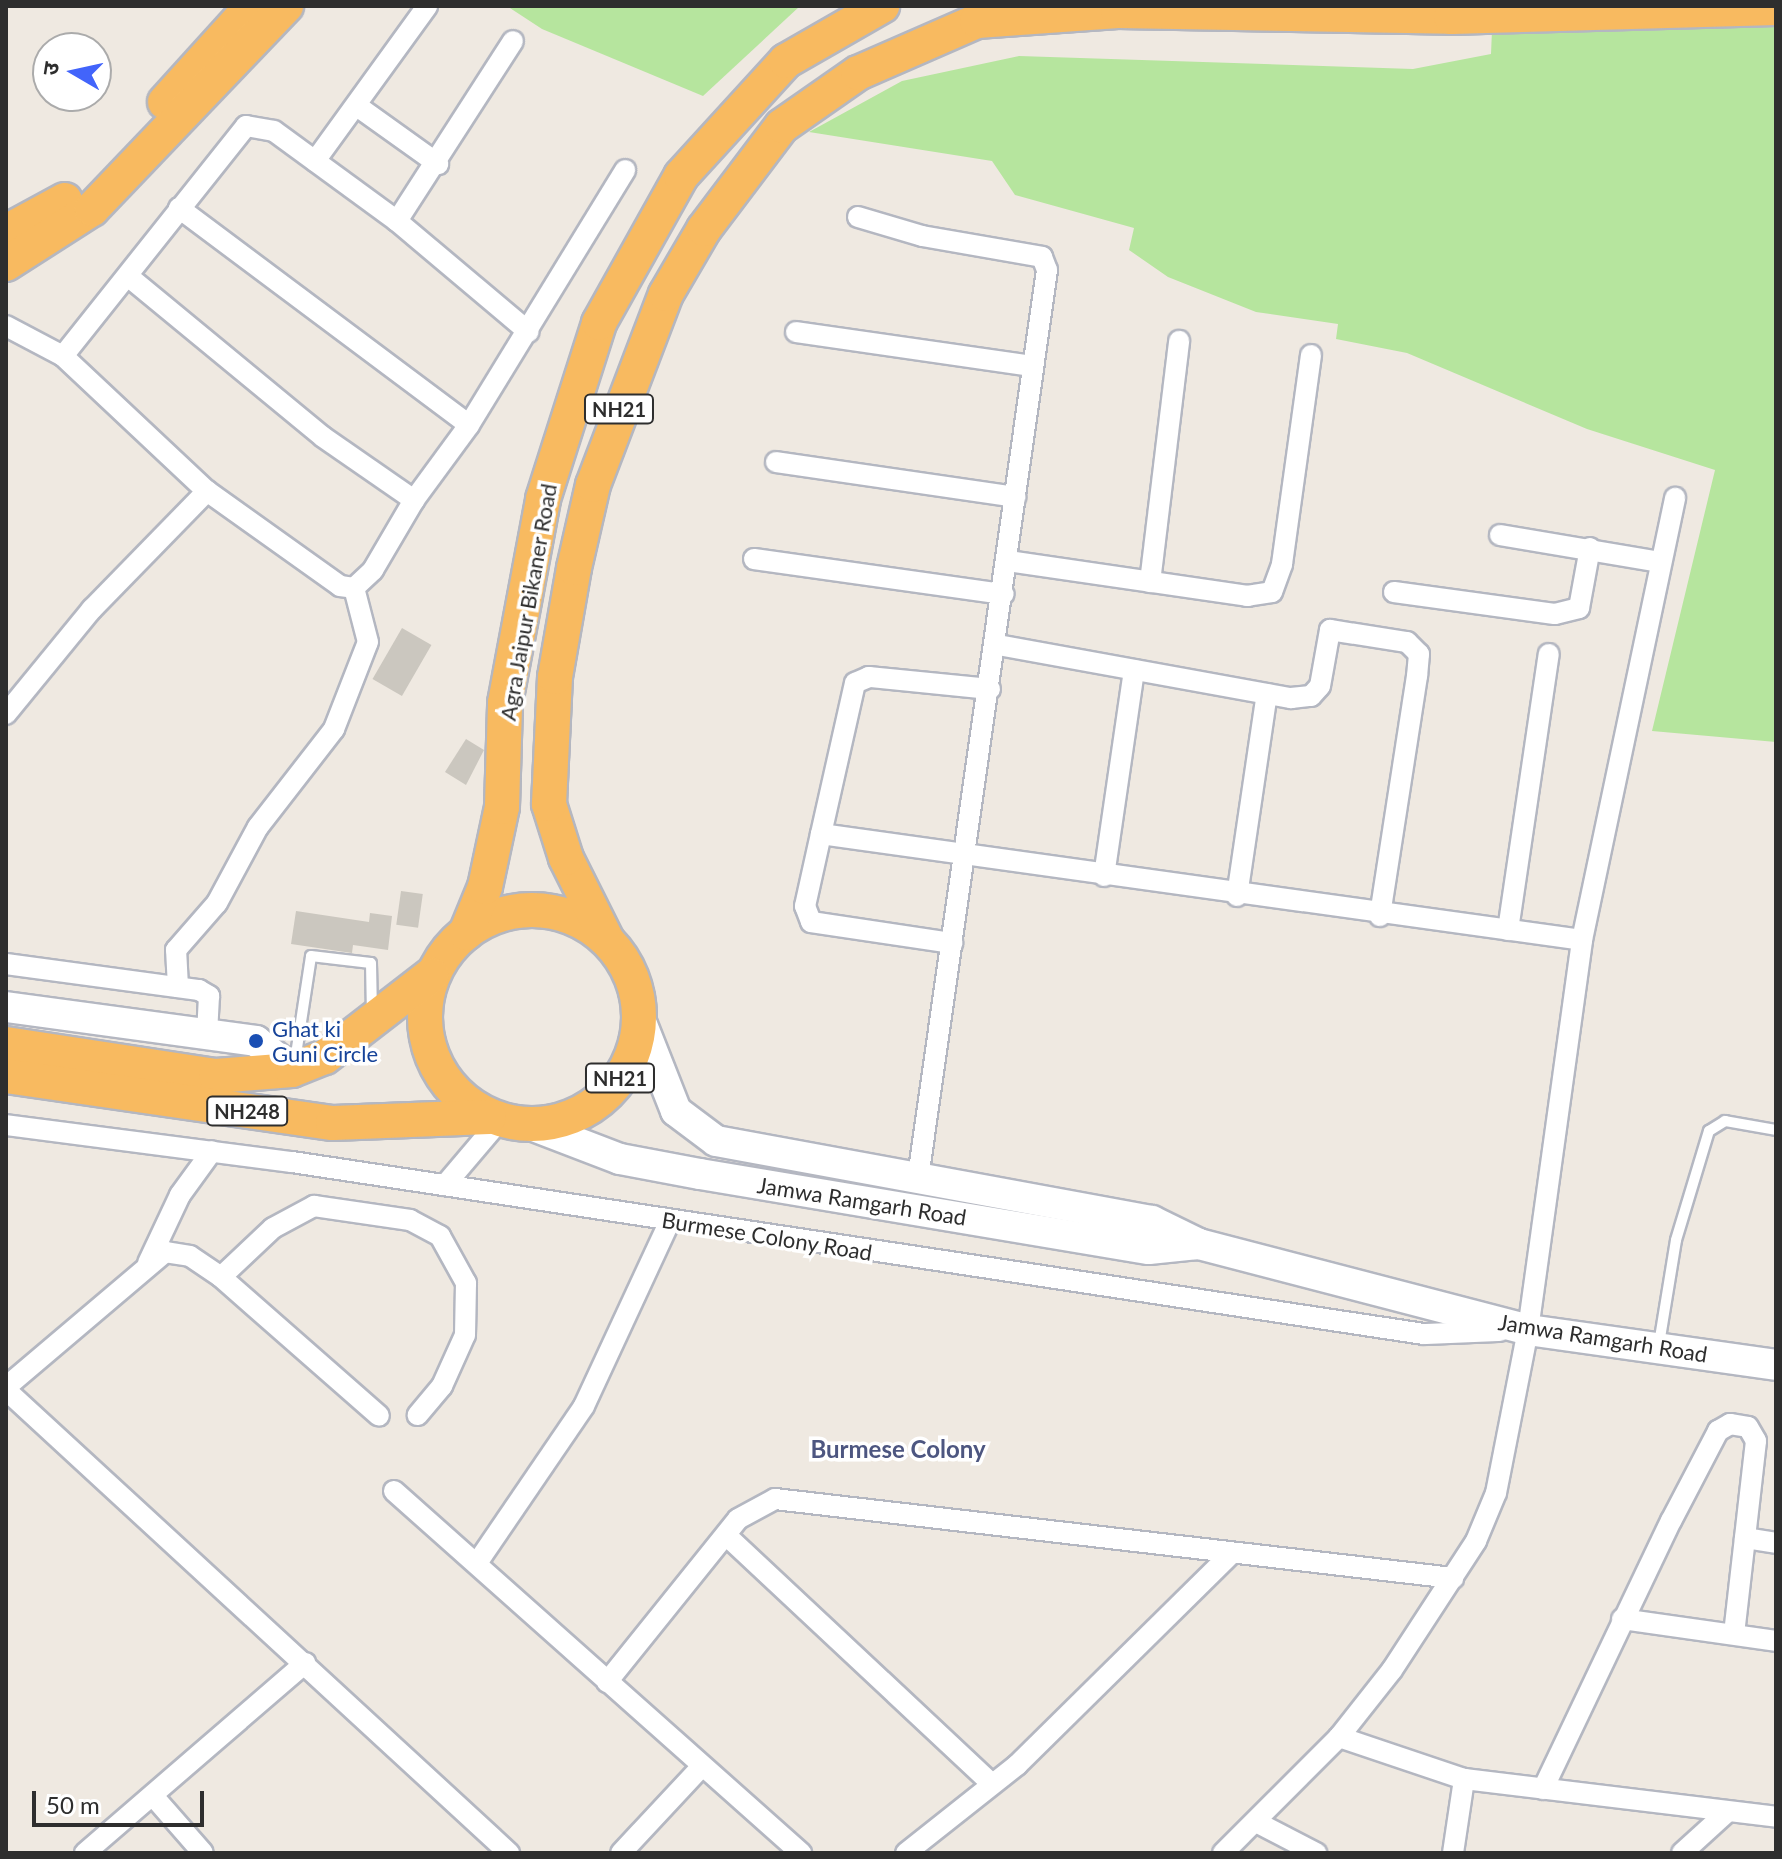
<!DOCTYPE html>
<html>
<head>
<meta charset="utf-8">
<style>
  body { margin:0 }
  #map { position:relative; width:1782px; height:1859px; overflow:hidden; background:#efe9e1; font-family:Lato,"Noto Sans Devanagari",sans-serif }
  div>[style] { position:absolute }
  .green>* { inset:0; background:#b6e59e }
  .building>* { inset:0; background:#cbc7bf; transform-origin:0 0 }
  .roads { filter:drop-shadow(2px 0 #b4b7c1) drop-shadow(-2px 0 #b4b7c1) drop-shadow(0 2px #b4b7c1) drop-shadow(0 -2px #b4b7c1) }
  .service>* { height:10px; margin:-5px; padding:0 5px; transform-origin:5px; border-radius:5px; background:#fff }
  .minor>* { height:20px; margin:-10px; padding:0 10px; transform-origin:10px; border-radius:10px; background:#fff }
  .secondary>* { height:30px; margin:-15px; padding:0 15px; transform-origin:15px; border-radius:15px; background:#fff }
  .trunk>* { height:34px; margin:-17px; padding:0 17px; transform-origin:17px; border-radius:17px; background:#f8ba60 }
  .trunk>.ring { margin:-17px; padding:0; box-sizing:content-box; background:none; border:34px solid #f8ba60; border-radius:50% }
  .dots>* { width:22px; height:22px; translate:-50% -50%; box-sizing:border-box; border:4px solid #fff; border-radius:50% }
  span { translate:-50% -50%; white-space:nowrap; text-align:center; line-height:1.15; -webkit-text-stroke:7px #fff; paint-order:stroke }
  .shield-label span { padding:2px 6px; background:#fff; border:2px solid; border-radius:6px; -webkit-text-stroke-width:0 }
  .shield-label { font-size:20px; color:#2e2e2e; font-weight:700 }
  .street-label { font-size:22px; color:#2e2e2e }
  .transit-label { font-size:22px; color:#164399 }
  .left { translate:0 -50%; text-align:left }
  .neighbourhood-label { font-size:24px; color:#4d5680; font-weight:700 }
  .frame { position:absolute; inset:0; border:8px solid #2e2e2e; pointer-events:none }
  .north { position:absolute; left:32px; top:32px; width:80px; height:80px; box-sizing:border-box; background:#fff; border:2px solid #ababab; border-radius:50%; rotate:279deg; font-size:22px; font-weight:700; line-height:32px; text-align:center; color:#2e2e2e }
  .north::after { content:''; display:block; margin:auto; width:28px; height:36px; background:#4264fb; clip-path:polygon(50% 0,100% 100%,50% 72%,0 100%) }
  .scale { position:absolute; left:32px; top:1791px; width:172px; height:36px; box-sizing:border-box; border:4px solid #2e2e2e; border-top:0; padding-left:10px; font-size:24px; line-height:28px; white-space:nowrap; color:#2e2e2e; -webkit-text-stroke:6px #fff; paint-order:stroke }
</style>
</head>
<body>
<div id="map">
  <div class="green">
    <i style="clip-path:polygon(507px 6px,800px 6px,703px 96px,542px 29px)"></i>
    <i style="clip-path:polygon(1493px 6px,1776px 6px,1776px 742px,1652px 731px,1715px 470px,1587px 429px,1407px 353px,1336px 339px,1338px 324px,1256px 312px,1168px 277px,1129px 250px,1134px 228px,1015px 195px,992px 161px,809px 132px,902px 81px,1019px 56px,1413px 69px,1491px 54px)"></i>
  </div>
  <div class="building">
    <i style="left:402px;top:628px;width:34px;height:59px;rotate:30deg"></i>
    <i style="clip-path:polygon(466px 739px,484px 750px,466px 785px,445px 772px)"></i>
    <i style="left:401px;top:891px;width:22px;height:34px;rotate:8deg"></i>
    <i style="clip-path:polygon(296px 911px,369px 922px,370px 913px,392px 916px,388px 950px,353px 945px,352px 953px,291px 944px)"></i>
  </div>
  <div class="roads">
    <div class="service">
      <i style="left:295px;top:1061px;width:106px;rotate:-81.3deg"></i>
      <i style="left:311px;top:956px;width:60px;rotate:6.7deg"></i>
      <i style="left:371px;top:963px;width:50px;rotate:88.9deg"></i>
      <i style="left:1659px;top:1344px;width:105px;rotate:-80.7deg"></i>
      <i style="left:1676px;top:1240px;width:114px;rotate:-73.2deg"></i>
      <i style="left:1709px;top:1131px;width:19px;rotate:-32deg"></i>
      <i style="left:1725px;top:1121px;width:52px;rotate:10deg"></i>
    </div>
    <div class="minor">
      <i style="left:357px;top:106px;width:100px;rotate:35.6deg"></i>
      <i style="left:315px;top:161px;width:191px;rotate:-54.1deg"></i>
      <i style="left:179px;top:208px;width:362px;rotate:36.8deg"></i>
      <i style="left:858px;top:217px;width:67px;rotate:16.5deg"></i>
      <i style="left:922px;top:236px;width:122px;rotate:9.9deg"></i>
      <i style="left:1042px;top:257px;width:14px;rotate:69deg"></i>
      <i style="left:1047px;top:270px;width:917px;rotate:98.09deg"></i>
      <i style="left:397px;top:221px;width:214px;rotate:-57.2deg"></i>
      <i style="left:129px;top:277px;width:251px;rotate:39.5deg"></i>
      <i style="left:323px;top:437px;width:111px;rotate:34.7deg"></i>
      <i style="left:6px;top:326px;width:64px;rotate:27.8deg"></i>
      <i style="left:63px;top:356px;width:197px;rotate:43.2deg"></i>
      <i style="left:207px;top:491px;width:163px;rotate:35.5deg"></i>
      <i style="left:340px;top:586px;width:14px;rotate:8deg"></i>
      <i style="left:354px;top:588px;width:26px;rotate:-43deg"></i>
      <i style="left:373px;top:570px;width:81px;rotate:-59.6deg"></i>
      <i style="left:414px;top:500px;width:93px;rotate:-53.7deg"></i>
      <i style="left:469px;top:425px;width:299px;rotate:-58.5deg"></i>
      <i style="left:796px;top:332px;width:239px;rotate:8.2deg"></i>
      <i style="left:63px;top:356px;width:294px;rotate:-51.5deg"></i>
      <i style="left:246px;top:126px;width:28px;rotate:10deg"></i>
      <i style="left:274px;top:131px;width:152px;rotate:36.2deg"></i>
      <i style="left:397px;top:221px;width:172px;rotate:40.1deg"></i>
      <i style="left:776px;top:462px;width:242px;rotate:8.3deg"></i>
      <i style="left:1500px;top:535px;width:162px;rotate:9.6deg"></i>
      <i style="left:754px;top:559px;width:252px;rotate:8deg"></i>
      <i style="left:1008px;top:561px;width:242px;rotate:8.3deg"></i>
      <i style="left:1247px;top:596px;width:25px;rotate:-9deg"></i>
      <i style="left:1272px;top:592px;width:30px;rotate:-70deg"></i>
      <i style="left:1282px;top:564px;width:211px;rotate:-82.1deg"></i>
      <i style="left:1150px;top:582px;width:243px;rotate:-83.1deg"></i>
      <i style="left:1394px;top:592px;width:162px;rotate:7.8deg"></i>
      <i style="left:1555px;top:614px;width:25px;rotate:-14deg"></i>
      <i style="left:1579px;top:608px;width:61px;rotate:-79.6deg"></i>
      <i style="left:998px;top:645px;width:298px;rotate:10.3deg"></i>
      <i style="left:1291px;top:698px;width:20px;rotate:-6deg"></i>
      <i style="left:1311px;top:696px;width:13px;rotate:-48deg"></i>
      <i style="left:1320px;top:686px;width:57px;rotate:-79.9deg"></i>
      <i style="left:1330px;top:630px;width:78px;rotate:8.9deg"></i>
      <i style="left:1407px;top:642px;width:17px;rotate:45deg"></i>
      <i style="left:1419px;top:654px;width:22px;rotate:95deg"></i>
      <i style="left:1417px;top:676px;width:243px;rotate:98.8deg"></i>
      <i style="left:990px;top:689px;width:122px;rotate:-174.3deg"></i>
      <i style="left:869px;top:677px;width:15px;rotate:157deg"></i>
      <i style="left:855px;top:683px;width:155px;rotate:102.7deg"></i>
      <i style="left:821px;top:834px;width:768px;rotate:7.93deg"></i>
      <i style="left:6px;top:714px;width:136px;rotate:-50.7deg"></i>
      <i style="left:92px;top:609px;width:165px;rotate:-45.7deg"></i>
      <i style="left:821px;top:834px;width:74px;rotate:102.5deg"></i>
      <i style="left:805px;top:906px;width:17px;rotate:69deg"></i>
      <i style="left:811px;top:922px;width:143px;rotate:8.5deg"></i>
      <i style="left:1104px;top:876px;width:208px;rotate:-81.7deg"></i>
      <i style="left:1237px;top:896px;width:204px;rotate:-81.6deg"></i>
      <i style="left:1508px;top:930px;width:279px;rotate:-81.6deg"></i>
      <i style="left:6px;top:964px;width:195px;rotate:7.7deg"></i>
      <i style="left:199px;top:990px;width:12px;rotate:31deg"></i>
      <i style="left:209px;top:996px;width:38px;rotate:93deg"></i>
      <i style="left:178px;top:987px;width:37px;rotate:-93deg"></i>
      <i style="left:176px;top:950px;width:62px;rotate:-48.9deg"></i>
      <i style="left:217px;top:903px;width:86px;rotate:-61.7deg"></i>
      <i style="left:258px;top:827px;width:124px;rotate:-52.2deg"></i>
      <i style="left:334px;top:729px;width:93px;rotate:-68.7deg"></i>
      <i style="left:368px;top:642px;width:56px;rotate:-104.5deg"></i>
      <i style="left:6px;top:1125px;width:288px;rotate:7.4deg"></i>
      <i style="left:292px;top:1162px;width:1145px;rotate:8.64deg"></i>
      <i style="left:1424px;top:1334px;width:76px;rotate:-2.3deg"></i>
      <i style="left:445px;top:1185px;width:87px;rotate:-49.7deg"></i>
      <i style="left:148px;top:1263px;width:75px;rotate:-64.8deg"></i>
      <i style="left:180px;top:1195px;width:54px;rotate:-54deg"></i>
      <i style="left:221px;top:1277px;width:71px;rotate:-43.3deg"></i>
      <i style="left:273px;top:1228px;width:47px;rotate:-28.2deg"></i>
      <i style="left:314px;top:1206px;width:97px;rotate:8.3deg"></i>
      <i style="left:410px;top:1220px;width:34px;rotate:28deg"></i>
      <i style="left:440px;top:1236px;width:54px;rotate:61deg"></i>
      <i style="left:466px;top:1283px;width:52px;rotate:91.1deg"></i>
      <i style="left:465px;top:1335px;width:56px;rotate:114.3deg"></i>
      <i style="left:442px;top:1386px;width:38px;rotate:130deg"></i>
      <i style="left:6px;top:1387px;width:209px;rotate:-40.3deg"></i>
      <i style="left:165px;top:1252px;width:25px;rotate:9deg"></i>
      <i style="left:190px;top:1256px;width:37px;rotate:34deg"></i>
      <i style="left:221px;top:1277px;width:210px;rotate:41.3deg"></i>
      <i style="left:6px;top:1390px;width:684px;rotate:42.63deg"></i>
      <i style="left:394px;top:1491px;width:545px;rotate:41.65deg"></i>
      <i style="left:728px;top:1537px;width:360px;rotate:43.1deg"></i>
      <i style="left:1745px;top:1538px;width:31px;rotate:9deg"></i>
      <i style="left:479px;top:1560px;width:186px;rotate:-55.7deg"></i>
      <i style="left:584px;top:1406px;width:204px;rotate:-65.1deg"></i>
      <i style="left:1622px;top:1619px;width:156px;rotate:8.1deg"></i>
      <i style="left:607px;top:1682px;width:209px;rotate:-51.2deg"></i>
      <i style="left:738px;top:1519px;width:42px;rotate:-28.4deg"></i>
      <i style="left:775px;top:1499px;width:683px;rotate:6.65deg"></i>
      <i style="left:1339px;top:1737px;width:132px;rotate:18.6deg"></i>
      <i style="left:1464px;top:1779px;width:314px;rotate:6.9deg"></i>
      <i style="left:1543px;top:1789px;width:297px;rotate:-64.5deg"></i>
      <i style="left:1671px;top:1521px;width:102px;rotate:-62.4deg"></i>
      <i style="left:1718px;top:1431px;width:14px;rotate:-30deg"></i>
      <i style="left:1730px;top:1424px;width:18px;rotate:9deg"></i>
      <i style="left:1748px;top:1427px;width:16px;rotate:60deg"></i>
      <i style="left:1756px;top:1441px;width:194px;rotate:96.5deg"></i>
      <i style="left:154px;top:1797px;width:74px;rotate:48.8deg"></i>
      <i style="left:1256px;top:1822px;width:68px;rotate:27.3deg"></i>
      <i style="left:85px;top:1853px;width:291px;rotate:-40.8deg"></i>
      <i style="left:621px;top:1853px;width:119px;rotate:-47deg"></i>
      <i style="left:906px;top:1853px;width:142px;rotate:-38.4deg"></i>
      <i style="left:1017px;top:1765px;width:302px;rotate:-44.6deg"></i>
      <i style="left:1223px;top:1853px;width:164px;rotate:-45deg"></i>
      <i style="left:1339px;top:1737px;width:85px;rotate:-51.7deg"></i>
      <i style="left:1392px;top:1670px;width:154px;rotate:-56.9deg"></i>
      <i style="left:1476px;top:1541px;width:52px;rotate:-67.4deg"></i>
      <i style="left:1496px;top:1493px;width:166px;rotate:-78.9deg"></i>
      <i style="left:1528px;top:1330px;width:394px;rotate:-82.1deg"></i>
      <i style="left:1582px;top:940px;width:452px;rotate:-78.1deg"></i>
      <i style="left:1453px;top:1853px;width:75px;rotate:-81.5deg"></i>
      <i style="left:1682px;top:1853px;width:59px;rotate:-42.3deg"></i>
    </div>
    <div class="secondary">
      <i style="left:6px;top:1007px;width:252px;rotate:7.7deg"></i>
      <i style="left:256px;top:1041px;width:46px;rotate:38.9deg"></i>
      <i style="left:639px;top:1017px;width:101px;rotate:68.5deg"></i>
      <i style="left:676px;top:1111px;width:50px;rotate:36.9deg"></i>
      <i style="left:716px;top:1141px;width:443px;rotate:10.4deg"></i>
      <i style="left:1152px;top:1221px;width:52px;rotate:26.1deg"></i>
      <i style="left:1199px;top:1244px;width:340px;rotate:14.6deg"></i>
      <i style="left:1528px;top:1330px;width:250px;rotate:8deg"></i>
      <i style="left:531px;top:1125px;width:95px;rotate:20.9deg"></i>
      <i style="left:620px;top:1159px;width:81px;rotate:10.6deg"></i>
      <i style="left:700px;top:1174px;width:455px;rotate:9.5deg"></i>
      <i style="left:1149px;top:1249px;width:50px;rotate:-5.7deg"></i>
    </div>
    <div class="trunk">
      <i style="left:165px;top:102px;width:130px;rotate:-47.8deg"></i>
      <i style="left:6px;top:232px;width:67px;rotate:-28.5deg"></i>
      <i style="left:6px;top:264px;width:102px;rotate:-32.6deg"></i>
      <i style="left:92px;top:209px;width:281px;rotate:-46.3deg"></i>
      <i class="ring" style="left:425px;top:910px;width:180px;height:180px"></i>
      <i style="left:466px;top:933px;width:50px;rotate:-67.6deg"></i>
      <i style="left:485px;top:887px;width:82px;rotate:-78deg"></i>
      <i style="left:502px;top:807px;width:104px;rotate:-88.3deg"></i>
      <i style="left:505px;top:703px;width:208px;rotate:-79.4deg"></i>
      <i style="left:543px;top:499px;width:185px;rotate:-72.3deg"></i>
      <i style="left:599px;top:323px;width:168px;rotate:-60.8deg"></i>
      <i style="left:681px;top:176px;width:156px;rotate:-47.6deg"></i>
      <i style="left:786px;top:61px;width:111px;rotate:-29.8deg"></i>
      <i style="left:607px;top:940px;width:92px;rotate:-116.6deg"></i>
      <i style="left:566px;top:858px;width:57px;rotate:-107.5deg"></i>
      <i style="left:549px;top:804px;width:127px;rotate:-87.3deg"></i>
      <i style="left:555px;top:677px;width:111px;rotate:-80.1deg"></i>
      <i style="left:574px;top:568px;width:85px;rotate:-77.1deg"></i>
      <i style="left:593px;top:485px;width:204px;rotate:-69.1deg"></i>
      <i style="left:666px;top:294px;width:75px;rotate:-59.7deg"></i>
      <i style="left:704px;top:229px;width:129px;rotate:-52.9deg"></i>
      <i style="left:782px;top:126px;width:93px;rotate:-34.9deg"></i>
      <i style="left:858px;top:73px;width:130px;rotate:-23.6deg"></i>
      <i style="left:977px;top:21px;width:141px;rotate:-4.1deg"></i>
      <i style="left:1118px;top:11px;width:333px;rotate:1deg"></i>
      <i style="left:1451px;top:17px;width:325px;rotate:-1.6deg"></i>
      <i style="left:6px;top:1044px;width:212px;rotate:8.7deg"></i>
      <i style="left:216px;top:1076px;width:76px;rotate:-4.5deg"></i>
      <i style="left:292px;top:1070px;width:35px;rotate:-22deg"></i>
      <i style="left:325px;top:1057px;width:134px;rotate:-37.7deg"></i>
      <i style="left:6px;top:1076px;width:330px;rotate:8.2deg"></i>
      <i style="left:333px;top:1123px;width:156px;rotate:-2.2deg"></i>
    </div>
  </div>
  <div class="dots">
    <i style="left:256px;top:1041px;background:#1a4fb4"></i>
  </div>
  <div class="shield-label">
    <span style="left:619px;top:409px">NH21</span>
    <span style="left:620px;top:1078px">NH21</span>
    <span style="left:247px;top:1111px">NH248</span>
  </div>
  <div class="street-label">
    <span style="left:528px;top:602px;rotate:-80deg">Agra Jaipur Bikaner Road</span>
    <span style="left:862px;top:1201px;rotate:9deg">Jamwa Ramgarh Road</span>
    <span style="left:767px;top:1236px;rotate:9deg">Burmese Colony Road</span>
    <span style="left:1603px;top:1338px;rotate:9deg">Jamwa Ramgarh Road</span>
  </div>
  <div class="transit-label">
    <span class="left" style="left:272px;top:1041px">Ghat ki<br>Guni Circle</span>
  </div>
  <div class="neighbourhood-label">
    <span style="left:898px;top:1449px">Burmese Colony</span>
  </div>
  <div class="frame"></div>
  <div class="north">उ</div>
  <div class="scale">50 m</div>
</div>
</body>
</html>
